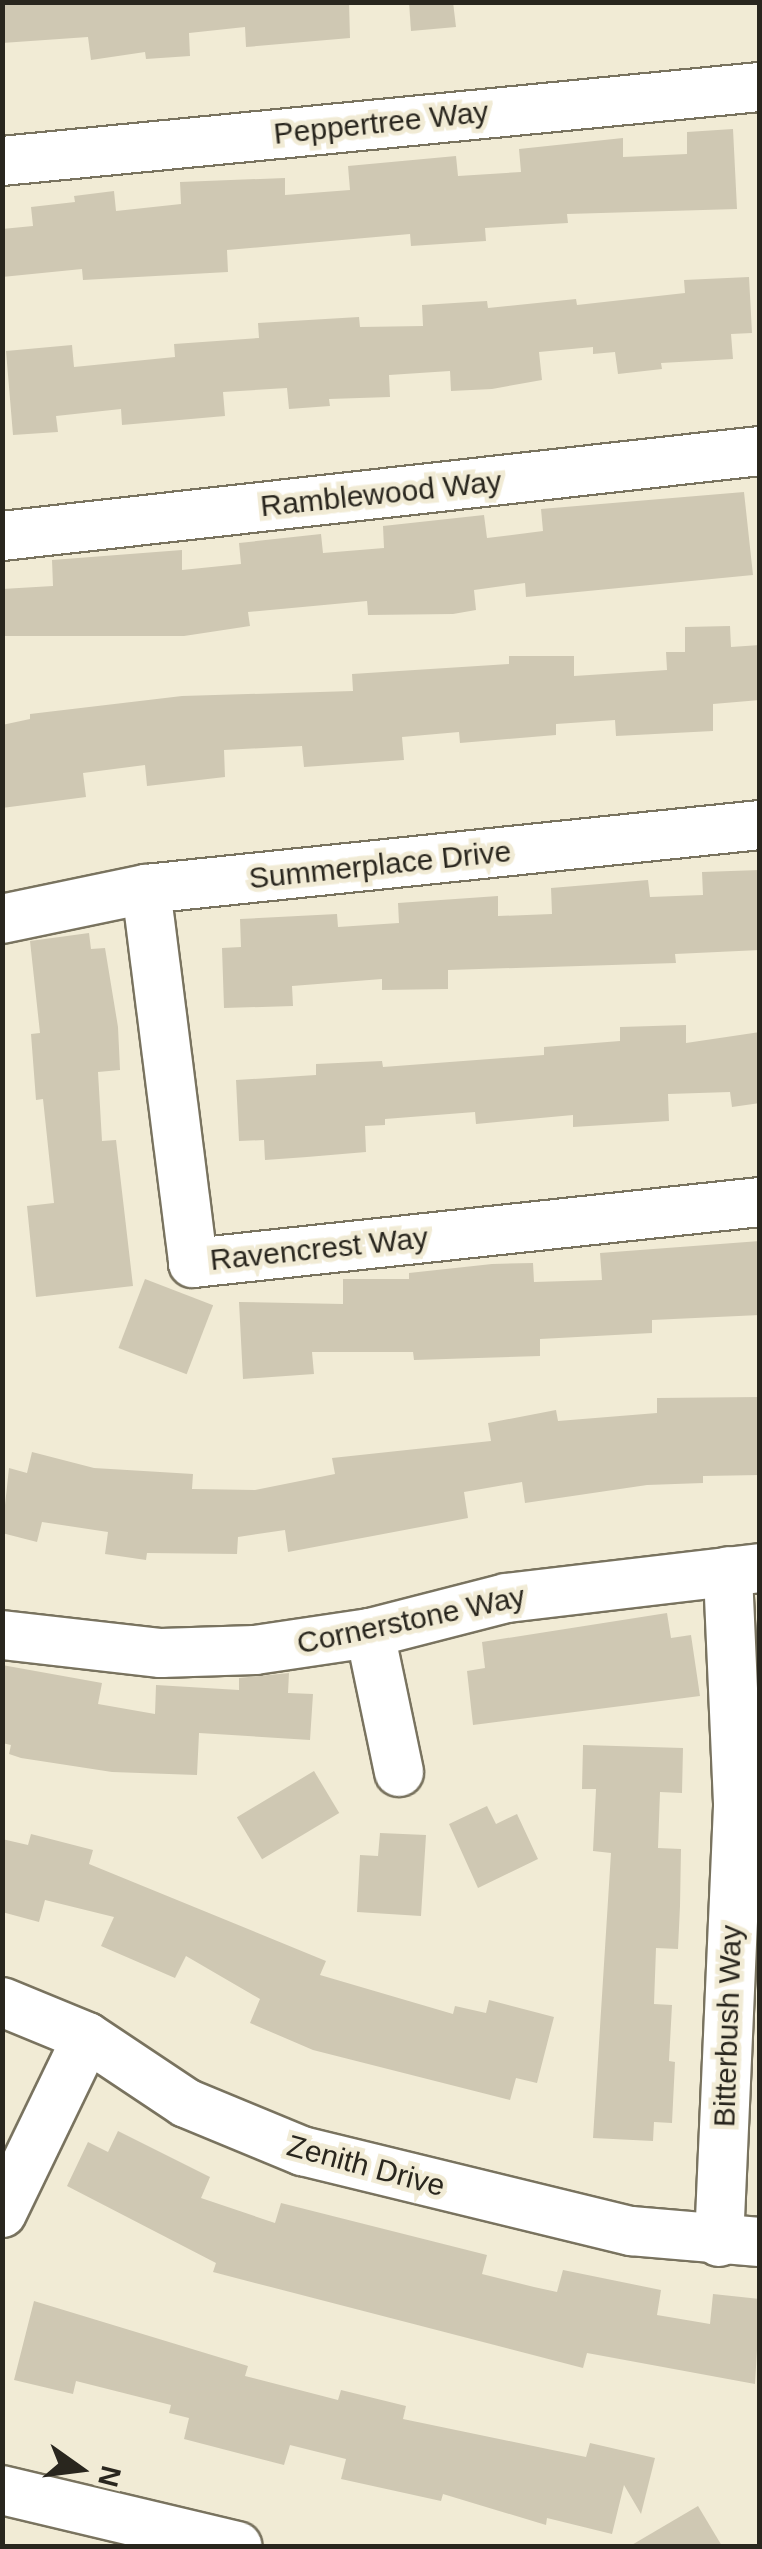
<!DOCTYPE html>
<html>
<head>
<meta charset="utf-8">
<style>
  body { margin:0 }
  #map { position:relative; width:762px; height:2549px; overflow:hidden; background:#f1ebd5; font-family:Arial,sans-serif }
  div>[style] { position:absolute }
  .building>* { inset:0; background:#cfc8b3; transform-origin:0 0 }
  .roads { filter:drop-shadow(2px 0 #79735f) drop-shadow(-2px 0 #79735f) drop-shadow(0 2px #79735f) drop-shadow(0 -2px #79735f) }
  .minor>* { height:48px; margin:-24px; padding:0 24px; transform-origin:24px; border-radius:24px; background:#fff }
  span { translate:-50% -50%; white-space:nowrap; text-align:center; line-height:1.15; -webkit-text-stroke:9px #f1ebd5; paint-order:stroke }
  .street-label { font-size:30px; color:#29261e }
  .frame { position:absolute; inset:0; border:5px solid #29261e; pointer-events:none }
  .north { position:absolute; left:30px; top:2419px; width:100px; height:100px; -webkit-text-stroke:8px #f1ebd5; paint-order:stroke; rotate:104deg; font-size:28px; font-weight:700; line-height:40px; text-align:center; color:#29261e }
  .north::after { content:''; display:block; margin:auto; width:35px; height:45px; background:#29261e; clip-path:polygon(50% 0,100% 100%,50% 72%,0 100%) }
</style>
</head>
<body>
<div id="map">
  <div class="building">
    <i style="clip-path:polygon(2px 2px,349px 2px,350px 38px,246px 47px,245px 27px,189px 33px,190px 56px,146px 59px,145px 52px,91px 60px,88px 37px,2px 43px)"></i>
    <i style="clip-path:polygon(409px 2px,453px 2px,456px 27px,411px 31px)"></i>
    <i style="clip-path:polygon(733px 129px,737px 209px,567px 214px,568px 223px,485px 228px,486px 241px,411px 246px,410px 234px,227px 250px,228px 272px,83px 280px,82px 269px,2px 277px,2px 229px,33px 226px,31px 207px,75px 202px,74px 196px,114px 191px,116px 211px,181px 204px,180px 182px,285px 178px,285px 195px,350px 190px,348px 166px,456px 156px,458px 176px,521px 172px,519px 149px,623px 138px,623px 157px,687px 154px,687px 132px)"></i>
    <i style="clip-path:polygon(749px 277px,752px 333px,731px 334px,733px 359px,661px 363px,662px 369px,618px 374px,615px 352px,593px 354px,593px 347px,539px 352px,542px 380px,492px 389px,451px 391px,450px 371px,389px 375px,390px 397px,329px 399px,330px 406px,289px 409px,287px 388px,223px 392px,225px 416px,122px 425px,121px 409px,56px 416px,58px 432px,13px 435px,6px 351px,72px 345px,74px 367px,175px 357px,174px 344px,259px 338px,258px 323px,359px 317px,360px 327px,423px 326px,422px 305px,487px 301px,488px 308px,576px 299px,577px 305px,685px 293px,684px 280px)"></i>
    <i style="clip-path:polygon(744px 492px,753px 575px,526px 597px,525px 583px,474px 590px,476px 610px,453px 614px,368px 615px,367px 601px,248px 612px,250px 626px,184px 636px,2px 636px,2px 589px,53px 586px,52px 560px,182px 550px,182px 570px,241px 564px,239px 543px,321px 534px,323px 553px,384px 548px,383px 526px,484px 515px,487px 538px,543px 531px,541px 509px)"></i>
    <i style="clip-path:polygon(730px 626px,731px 647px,760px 645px,760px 700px,713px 704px,713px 731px,616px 736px,615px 720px,556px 724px,556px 735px,460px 743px,459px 732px,402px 737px,404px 760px,304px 767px,302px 746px,224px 750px,225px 777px,147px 786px,145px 765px,83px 773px,86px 797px,2px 808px,2px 725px,30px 719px,30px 714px,182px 696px,353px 691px,352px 674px,509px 664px,509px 656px,574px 656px,574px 676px,667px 670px,666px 652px,685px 652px,685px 627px)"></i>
    <i style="clip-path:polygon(760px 870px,760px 950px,675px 954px,676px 963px,448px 970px,448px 989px,382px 990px,382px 979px,292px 986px,293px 1006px,224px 1008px,222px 948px,241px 947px,240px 919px,337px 914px,338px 927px,399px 923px,398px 903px,498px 896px,498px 916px,552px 914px,551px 888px,648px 880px,650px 897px,703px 895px,702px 872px)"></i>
    <i style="clip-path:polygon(89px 933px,91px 949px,105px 948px,118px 1027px,120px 1070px,98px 1072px,102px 1141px,116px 1140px,133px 1286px,36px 1297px,27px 1206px,54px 1203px,43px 1099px,36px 1100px,31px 1034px,40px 1033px,30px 941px)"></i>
    <i style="clip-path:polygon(686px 1025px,686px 1043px,760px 1032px,760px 1103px,732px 1107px,730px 1092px,668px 1094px,669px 1121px,573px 1127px,573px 1115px,476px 1124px,475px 1112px,385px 1119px,385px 1125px,365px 1126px,366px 1152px,307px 1157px,265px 1160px,264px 1140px,239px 1141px,236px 1080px,316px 1075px,316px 1064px,382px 1061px,383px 1067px,544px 1055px,544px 1047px,620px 1041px,620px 1027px)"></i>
    <i style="clip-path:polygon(760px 1241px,760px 1315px,652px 1320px,652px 1333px,540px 1339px,540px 1356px,414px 1360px,413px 1352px,312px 1352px,314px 1374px,243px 1379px,239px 1302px,343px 1304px,343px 1279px,409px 1279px,409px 1273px,492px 1264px,533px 1263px,534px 1282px,602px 1280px,600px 1253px)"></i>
    <i style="left:145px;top:1279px;width:73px;height:74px;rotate:21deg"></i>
    <i style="clip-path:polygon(760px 1397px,760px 1475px,703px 1476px,703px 1483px,647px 1485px,525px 1503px,522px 1482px,464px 1492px,468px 1518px,288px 1552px,285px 1530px,238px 1537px,237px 1554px,147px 1553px,146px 1560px,105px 1554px,108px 1532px,42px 1522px,37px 1542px,2px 1533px,9px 1468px,27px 1473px,32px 1452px,94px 1468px,193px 1474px,192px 1489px,255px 1490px,335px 1474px,332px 1458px,491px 1441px,488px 1423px,556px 1410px,558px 1421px,657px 1413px,657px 1398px)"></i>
    <i style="clip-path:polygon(667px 1613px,671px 1638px,691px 1635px,700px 1696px,473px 1725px,467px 1671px,485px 1668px,482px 1642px)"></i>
    <i style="clip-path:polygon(2px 1665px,102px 1683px,98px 1704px,155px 1714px,156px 1685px,239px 1690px,239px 1678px,289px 1673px,288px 1693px,313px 1694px,310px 1740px,199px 1733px,197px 1775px,112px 1772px,21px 1758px,9px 1754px,11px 1745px,2px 1743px)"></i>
    <i style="clip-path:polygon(583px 1745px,683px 1748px,682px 1793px,660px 1792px,658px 1848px,681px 1849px,680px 1906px,678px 1949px,656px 1948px,654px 2004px,672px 2005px,669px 2061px,675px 2062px,672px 2123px,654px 2122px,653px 2141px,593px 2138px,611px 1853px,593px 1851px,596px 1789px,582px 1789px)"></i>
    <i style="left:314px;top:1771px;width:49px;height:90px;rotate:59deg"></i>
    <i style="clip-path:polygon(487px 1806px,496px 1824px,517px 1814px,538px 1859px,478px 1888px,449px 1824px)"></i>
    <i style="clip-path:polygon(380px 1833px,426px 1835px,421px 1916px,357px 1912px,360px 1855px,378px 1856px)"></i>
    <i style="clip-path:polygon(31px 1834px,93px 1850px,89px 1864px,326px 1961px,320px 1975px,453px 2014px,455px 2006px,486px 2013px,489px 2000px,554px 2017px,537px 2083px,516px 2078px,510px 2100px,313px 2050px,250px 2023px,260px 1999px,186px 1956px,175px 1978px,101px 1946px,114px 1917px,45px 1900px,39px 1922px,2px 1912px,2px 1839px,28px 1845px)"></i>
    <i style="clip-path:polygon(118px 2131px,210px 2177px,201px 2198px,275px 2223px,281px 2203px,487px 2255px,482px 2274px,534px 2287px,557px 2292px,563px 2270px,661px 2290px,657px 2315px,710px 2324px,713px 2294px,760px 2299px,755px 2384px,587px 2353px,583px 2368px,213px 2272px,216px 2263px,67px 2186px,88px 2142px,108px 2152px)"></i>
    <i style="clip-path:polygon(34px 2301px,248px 2366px,245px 2376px,338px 2400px,341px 2390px,406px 2406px,403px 2419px,586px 2457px,590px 2443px,655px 2458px,641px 2514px,624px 2485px,612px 2534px,547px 2518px,546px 2525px,443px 2494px,441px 2501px,341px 2479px,346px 2459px,290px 2445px,284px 2465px,184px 2439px,189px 2418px,169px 2413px,171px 2405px,76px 2381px,73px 2394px,14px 2380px)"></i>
    <i style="clip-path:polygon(698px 2506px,722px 2546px,630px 2546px)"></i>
  </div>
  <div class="roads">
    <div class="minor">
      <i style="left:2px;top:161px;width:762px;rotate:-5.58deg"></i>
      <i style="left:2px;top:536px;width:763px;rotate:-6.4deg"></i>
      <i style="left:146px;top:889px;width:377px;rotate:82.8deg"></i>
      <i style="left:193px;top:1263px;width:570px;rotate:-6.14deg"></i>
      <i style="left:2px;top:919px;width:147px;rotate:-11.8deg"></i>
      <i style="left:146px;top:889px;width:617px;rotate:-5.95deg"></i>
      <i style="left:370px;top:1633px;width:142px;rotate:78.2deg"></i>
      <i style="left:2px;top:1635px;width:160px;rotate:6.5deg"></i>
      <i style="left:161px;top:1653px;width:94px;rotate:-1.8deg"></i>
      <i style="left:255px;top:1650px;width:116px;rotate:-8.4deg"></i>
      <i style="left:370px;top:1633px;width:140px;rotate:-14.4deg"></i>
      <i style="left:506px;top:1598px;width:256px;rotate:-6.7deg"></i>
      <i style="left:2px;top:2002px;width:92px;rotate:22.4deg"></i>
      <i style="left:87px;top:2037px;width:119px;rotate:33.7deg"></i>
      <i style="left:186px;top:2103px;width:126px;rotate:22.5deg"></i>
      <i style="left:302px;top:2151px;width:339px;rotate:13.7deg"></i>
      <i style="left:631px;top:2231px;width:129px;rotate:4.9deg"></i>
      <i style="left:2px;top:2213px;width:195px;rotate:-64.2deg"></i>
      <i style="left:719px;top:2242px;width:439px;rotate:-87.5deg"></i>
      <i style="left:738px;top:1803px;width:232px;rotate:-92.5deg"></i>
      <i style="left:2px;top:2490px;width:242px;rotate:13.4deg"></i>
    </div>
  </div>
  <div class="street-label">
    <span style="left:381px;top:123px;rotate:-6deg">Peppertree Way</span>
    <span style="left:381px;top:494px;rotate:-6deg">Ramblewood Way</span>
    <span style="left:380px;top:865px;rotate:-6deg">Summerplace Drive</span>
    <span style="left:319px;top:1249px;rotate:-6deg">Ravencrest Way</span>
    <span style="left:411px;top:1620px;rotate:-12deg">Cornerstone Way</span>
    <span style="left:728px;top:2026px;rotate:-88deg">Bitterbush Way</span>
    <span style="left:366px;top:2166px;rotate:15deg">Zenith Drive</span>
  </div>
  <div class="frame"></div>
  <div class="north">N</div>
</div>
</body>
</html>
